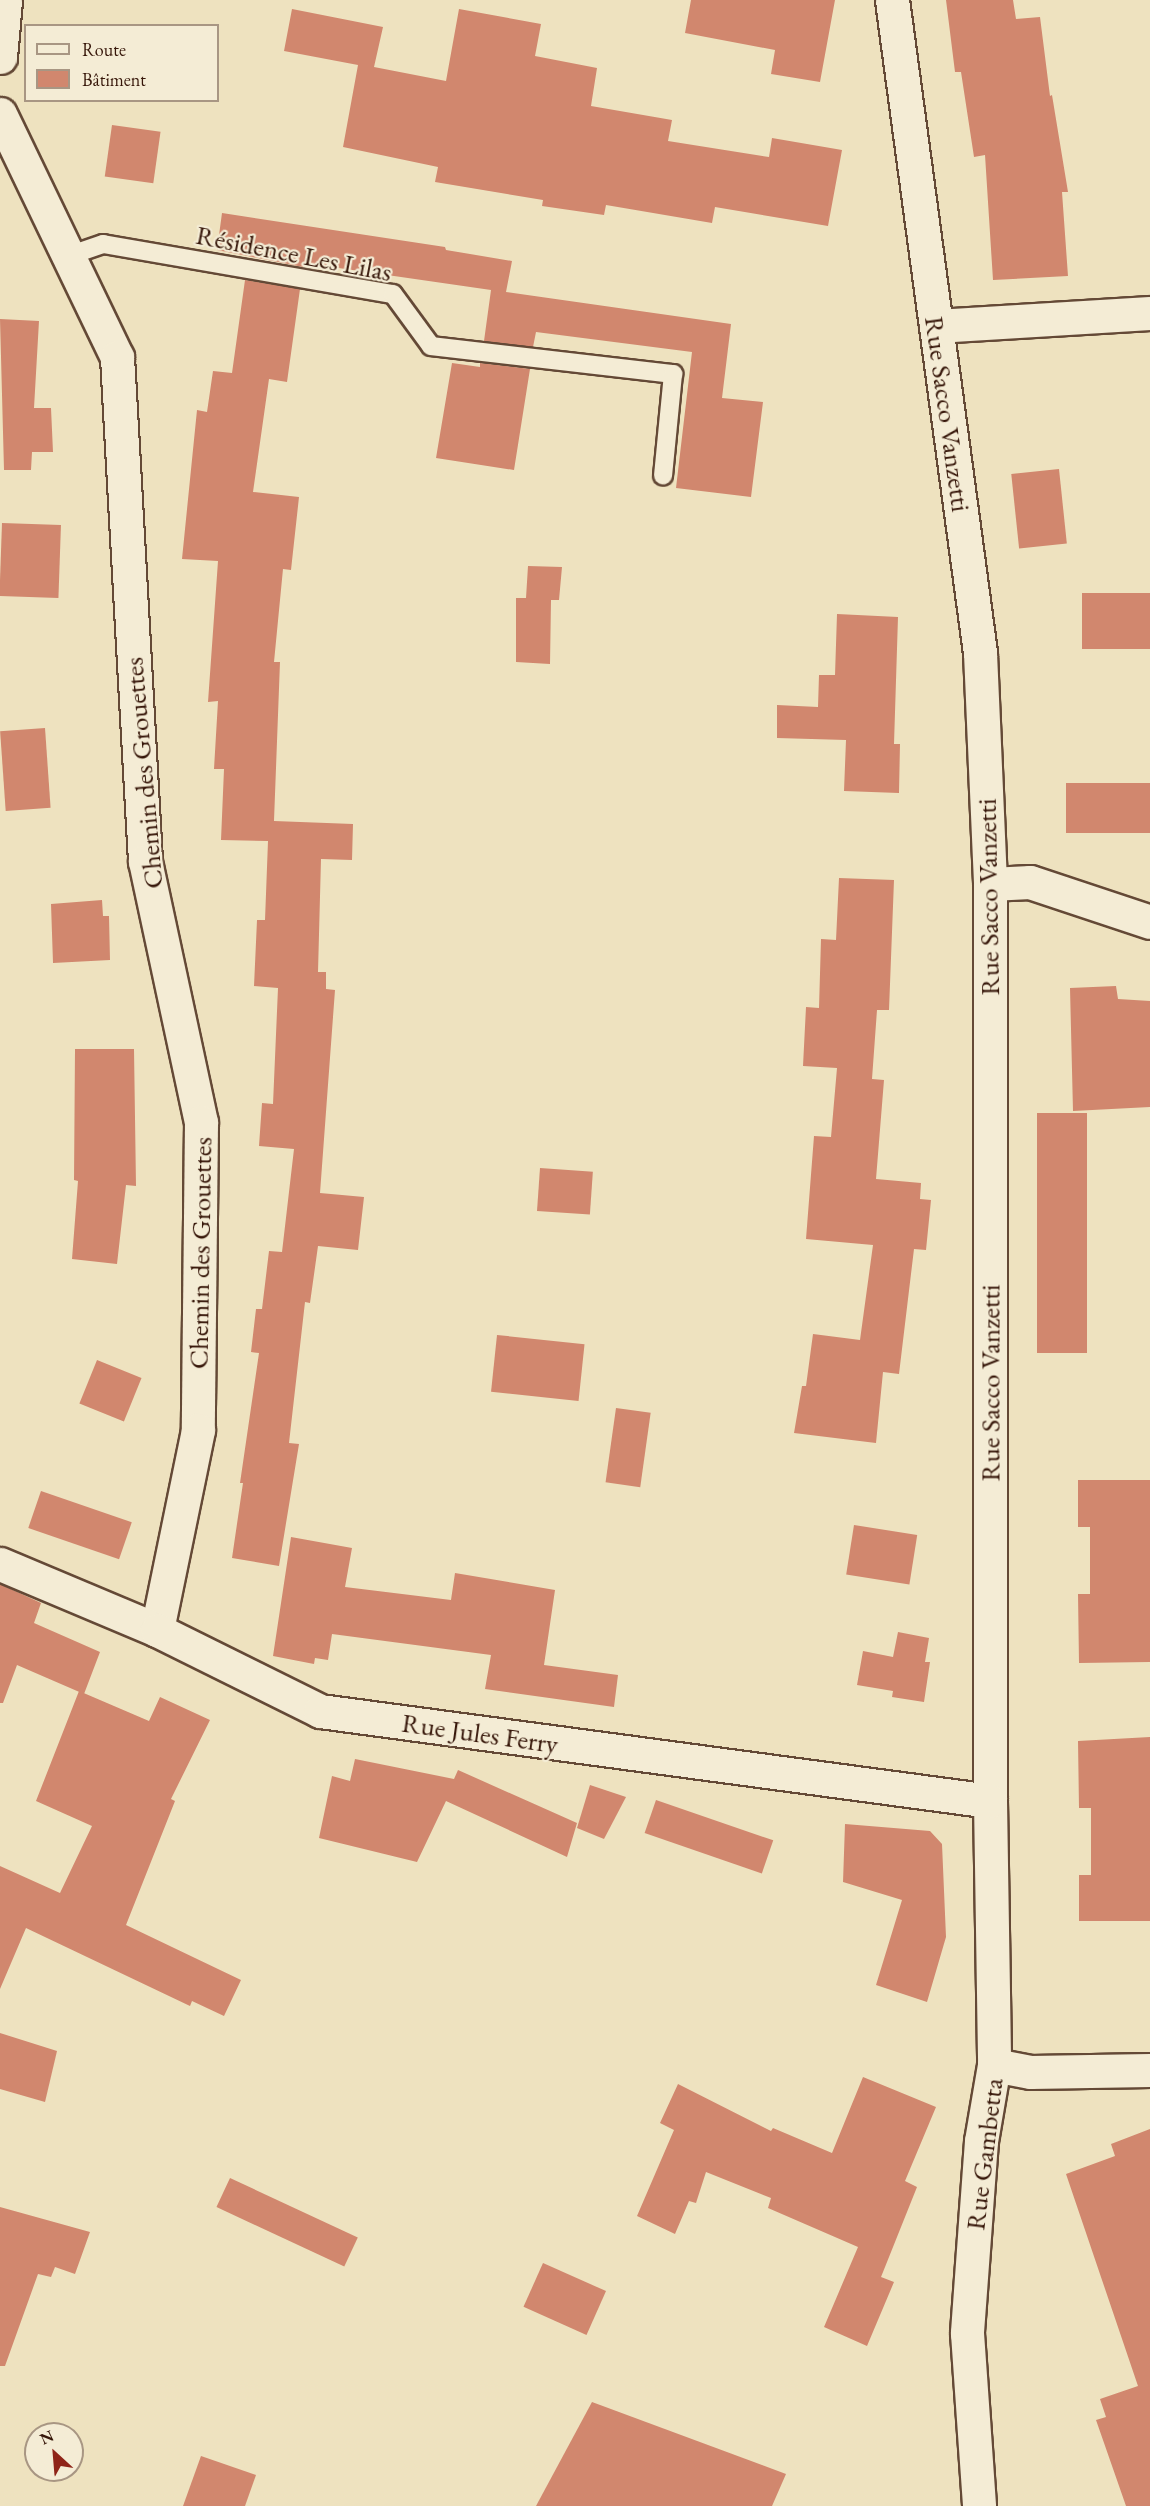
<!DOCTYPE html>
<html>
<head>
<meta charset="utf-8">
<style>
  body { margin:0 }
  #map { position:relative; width:1150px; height:2506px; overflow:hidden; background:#eee2bf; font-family:"EB Garamond",serif }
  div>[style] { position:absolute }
  .building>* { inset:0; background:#d1876e; transform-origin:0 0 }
  .roads { filter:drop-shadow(2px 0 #644936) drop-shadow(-2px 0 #644936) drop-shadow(0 2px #644936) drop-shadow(0 -2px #644936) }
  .service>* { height:18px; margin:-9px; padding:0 9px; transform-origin:9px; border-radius:9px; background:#f4ecd5 }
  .minor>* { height:33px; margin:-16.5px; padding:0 16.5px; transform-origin:16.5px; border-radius:16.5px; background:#f4ecd5 }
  span { translate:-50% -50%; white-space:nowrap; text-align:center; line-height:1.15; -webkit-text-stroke:4.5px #f4ecd5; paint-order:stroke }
  .street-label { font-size:27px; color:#361609 }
  .legend { position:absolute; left:24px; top:24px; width:195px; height:78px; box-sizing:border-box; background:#f4ecd5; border:2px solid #a89683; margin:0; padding:8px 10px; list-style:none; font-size:18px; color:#361609 }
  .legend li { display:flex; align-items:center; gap:12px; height:30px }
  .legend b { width:30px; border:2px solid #a89683 }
  .north { position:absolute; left:24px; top:2422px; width:60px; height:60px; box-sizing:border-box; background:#f4ecd5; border:2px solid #a89683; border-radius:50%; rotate:334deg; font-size:16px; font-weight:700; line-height:24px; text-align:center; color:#361609 }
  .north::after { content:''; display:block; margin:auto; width:21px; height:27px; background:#8f2418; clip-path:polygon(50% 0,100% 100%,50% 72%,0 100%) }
</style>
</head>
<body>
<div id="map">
  <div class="building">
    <i style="clip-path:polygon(691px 0,835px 0,820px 82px,771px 74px,775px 50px,685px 33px)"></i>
    <i style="clip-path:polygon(946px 0,1013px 0,1016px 19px,1040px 17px,1050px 96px,1052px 95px,1068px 192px,1062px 192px,1068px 276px,993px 280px,985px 155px,974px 157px,961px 72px,955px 72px)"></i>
    <i style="clip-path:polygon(292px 9px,383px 27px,374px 67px,446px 81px,459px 9px,541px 24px,535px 56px,597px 68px,591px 106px,672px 120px,668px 141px,769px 157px,772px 138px,842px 150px,828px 226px,715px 207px,712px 223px,606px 205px,604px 215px,542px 206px,543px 200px,435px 182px,438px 167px,343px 147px,358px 65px,284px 51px)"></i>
    <i style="left:112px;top:125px;width:49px;height:52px;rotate:8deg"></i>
    <i style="clip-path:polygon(222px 213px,445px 247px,446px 250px,512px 261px,506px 292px,731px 324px,722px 398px,763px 402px,751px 497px,676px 488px,692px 352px,536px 332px,533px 347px,484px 341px,491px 290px,304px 263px,303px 267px,217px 250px)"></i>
    <i style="clip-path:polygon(245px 280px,300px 289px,287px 382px,269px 379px,253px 492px,299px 497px,291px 570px,283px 569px,274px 662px,280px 662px,274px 821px,353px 824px,352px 860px,321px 859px,318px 972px,326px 972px,326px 989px,335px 990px,320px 1193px,364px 1197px,358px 1250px,318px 1246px,310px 1303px,305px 1302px,289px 1443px,299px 1444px,279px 1566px,232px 1558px,243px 1483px,240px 1483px,259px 1353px,251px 1352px,256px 1309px,262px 1309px,269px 1251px,282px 1252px,294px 1149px,259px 1146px,262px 1103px,273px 1104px,278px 988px,254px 986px,257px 920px,265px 920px,268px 841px,221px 840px,224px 769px,214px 769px,218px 701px,208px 702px,218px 561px,182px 559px,197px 410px,207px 412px,213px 371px,232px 373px)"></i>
    <i style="clip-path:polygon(0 319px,39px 321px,34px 408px,51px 408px,53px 452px,32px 452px,31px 470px,4px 470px)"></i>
    <i style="clip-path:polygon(452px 363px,480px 367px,480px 363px,530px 369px,514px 470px,436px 458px)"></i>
    <i style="left:1059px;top:469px;width:75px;height:48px;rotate:84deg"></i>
    <i style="left:2px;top:523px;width:59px;height:73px;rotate:2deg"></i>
    <i style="clip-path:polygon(528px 566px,562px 567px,559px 600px,551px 600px,550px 664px,516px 662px,516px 598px,526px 598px)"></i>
    <i style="left:1150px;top:593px;width:56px;height:68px;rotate:90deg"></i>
    <i style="clip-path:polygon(837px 614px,898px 617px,894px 744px,900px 744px,899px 793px,844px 791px,846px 740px,777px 738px,777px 705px,818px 707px,819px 675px,835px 675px)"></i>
    <i style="left:45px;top:728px;width:80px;height:45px;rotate:86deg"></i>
    <i style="left:1150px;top:783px;width:50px;height:84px;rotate:90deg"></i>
    <i style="clip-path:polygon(839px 878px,894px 880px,889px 1010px,877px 1010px,872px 1079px,884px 1080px,876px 1179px,921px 1183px,920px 1199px,931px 1200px,926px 1250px,914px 1249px,899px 1374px,883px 1372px,876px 1443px,794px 1433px,802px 1386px,806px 1386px,813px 1334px,860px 1340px,873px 1245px,806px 1239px,814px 1136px,831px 1137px,837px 1068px,803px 1066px,806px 1007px,819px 1008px,821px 939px,836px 940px)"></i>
    <i style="clip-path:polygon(102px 900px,103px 916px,109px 916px,110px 960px,53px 963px,51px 904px)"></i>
    <i style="clip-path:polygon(1116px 986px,1118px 999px,1150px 1001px,1150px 1107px,1073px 1111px,1070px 988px)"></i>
    <i style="clip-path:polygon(75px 1049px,134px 1049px,136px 1186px,126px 1185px,117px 1264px,72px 1259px,78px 1181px,74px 1180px)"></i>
    <i style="left:1037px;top:1113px;width:50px;height:240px"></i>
    <i style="left:540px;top:1168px;width:53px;height:43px;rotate:4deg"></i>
    <i style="left:497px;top:1335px;width:88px;height:57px;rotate:6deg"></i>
    <i style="left:97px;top:1360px;width:48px;height:47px;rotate:22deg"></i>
    <i style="left:616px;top:1408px;width:35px;height:75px;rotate:8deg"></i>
    <i style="clip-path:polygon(1078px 1480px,1150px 1480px,1150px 1662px,1079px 1663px,1078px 1594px,1090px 1594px,1090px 1527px,1078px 1527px)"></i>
    <i style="left:41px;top:1491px;width:96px;height:39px;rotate:19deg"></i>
    <i style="left:854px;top:1525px;width:64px;height:50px;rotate:9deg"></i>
    <i style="clip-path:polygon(291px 1537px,352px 1548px,345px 1587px,451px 1600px,455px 1573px,555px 1590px,544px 1665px,618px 1675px,614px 1707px,485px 1689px,491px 1655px,332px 1634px,328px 1660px,315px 1658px,314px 1664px,273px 1656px)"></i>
    <i style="clip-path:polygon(0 1584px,41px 1603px,34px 1623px,100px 1652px,84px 1694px,17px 1665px,3px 1703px,0 1703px)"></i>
    <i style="clip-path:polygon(898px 1632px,929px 1638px,925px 1662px,930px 1662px,924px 1702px,892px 1697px,893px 1691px,857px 1685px,863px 1651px,893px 1657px)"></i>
    <i style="clip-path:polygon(79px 1691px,149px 1721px,160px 1697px,210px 1720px,171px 1799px,175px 1801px,126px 1925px,241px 1980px,224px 2016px,192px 2001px,190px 2006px,26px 1928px,0 1989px,0 1866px,60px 1893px,92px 1826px,36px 1801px)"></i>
    <i style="clip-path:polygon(1150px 1737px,1150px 1921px,1079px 1921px,1079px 1875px,1091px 1875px,1091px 1808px,1079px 1808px,1078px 1741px)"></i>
    <i style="clip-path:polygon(355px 1759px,454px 1779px,458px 1770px,577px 1823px,567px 1857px,446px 1801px,417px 1862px,319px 1838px,332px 1776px,350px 1781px)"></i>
    <i style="clip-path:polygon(590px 1785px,626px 1797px,604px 1839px,577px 1828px)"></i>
    <i style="left:656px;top:1800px;width:124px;height:35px;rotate:19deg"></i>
    <i style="clip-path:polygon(845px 1824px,930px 1831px,942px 1844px,946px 1937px,927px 2002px,876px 1985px,902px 1900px,843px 1882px)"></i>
    <i style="clip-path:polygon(0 2033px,57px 2051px,45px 2102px,0 2089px)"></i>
    <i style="clip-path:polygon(863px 2077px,936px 2107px,905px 2181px,917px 2187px,881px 2277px,894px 2282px,867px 2346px,824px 2327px,858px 2247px,768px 2208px,771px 2198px,706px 2172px,696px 2203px,689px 2201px,675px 2234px,637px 2216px,674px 2130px,660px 2123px,678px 2084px,771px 2131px,773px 2128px,832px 2153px)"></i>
    <i style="clip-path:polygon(1150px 2129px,1150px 2506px,1126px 2506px,1096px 2420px,1106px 2417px,1100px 2399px,1138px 2386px,1066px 2174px,1115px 2156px,1111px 2144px)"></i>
    <i style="left:230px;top:2178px;width:141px;height:32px;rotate:25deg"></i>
    <i style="clip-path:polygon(0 2207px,90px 2232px,75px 2274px,55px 2267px,51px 2277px,38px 2274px,5px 2366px,0 2366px)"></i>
    <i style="left:543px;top:2263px;width:69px;height:48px;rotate:24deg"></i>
    <i style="clip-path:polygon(592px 2402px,786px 2474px,772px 2506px,536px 2506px)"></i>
    <i style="clip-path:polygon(201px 2456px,256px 2475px,245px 2506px,183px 2506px)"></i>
  </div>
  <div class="roads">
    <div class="service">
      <i style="left:68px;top:256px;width:37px;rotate:-19deg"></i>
      <i style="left:103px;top:244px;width:294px;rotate:9.8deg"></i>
      <i style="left:393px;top:294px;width:64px;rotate:53.8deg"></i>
      <i style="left:431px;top:346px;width:244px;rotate:6.6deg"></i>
      <i style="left:673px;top:374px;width:102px;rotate:95.6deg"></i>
    </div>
    <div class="minor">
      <i style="left:892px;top:0;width:659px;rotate:82.32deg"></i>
      <i style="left:980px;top:653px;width:231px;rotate:87.5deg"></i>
      <i style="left:990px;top:884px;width:917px;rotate:90deg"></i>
      <i style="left:990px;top:1801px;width:264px;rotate:89.1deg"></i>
      <i style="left:994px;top:2065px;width:77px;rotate:99.7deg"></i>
      <i style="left:981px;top:2141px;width:193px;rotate:94.2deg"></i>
      <i style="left:967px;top:2333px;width:173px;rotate:86deg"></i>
      <i style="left:0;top:57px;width:57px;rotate:-85deg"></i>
      <i style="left:0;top:114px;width:270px;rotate:64.3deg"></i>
      <i style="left:117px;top:357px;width:505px;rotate:86.82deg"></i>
      <i style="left:145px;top:861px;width:267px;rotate:77.9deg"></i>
      <i style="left:201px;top:1122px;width:308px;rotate:90.6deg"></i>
      <i style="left:198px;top:1430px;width:204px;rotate:101.6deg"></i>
      <i style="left:936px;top:326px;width:214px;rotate:-3.5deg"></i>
      <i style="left:990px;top:884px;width:40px;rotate:-2.9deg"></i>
      <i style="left:1030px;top:882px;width:126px;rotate:18.4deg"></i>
      <i style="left:0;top:1564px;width:170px;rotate:22.8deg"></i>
      <i style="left:157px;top:1630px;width:182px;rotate:26.4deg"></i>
      <i style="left:320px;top:1711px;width:676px;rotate:7.65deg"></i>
      <i style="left:994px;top:2065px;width:37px;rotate:11deg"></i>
      <i style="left:1030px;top:2072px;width:120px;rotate:-1deg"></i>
    </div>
  </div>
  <div class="street-label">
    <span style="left:294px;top:253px;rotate:11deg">Résidence Les Lilas</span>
    <span style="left:948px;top:414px;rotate:82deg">Rue Sacco Vanzetti</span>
    <span style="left:143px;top:773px;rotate:-95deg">Chemin des Grouettes</span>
    <span style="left:988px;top:897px;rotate:-91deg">Rue Sacco Vanzetti</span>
    <span style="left:200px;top:1253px;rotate:-89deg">Chemin des Grouettes</span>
    <span style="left:990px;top:1383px;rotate:-90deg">Rue Sacco Vanzetti</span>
    <span style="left:480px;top:1733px;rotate:8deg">Rue Jules Ferry</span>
    <span style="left:984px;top:2154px;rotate:-83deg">Rue Gambetta</span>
  </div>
  <ul class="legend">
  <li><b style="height:8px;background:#f4ecd5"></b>Route</li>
  <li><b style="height:16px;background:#d1876e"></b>Bâtiment</li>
  </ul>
  <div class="north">N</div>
</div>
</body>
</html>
